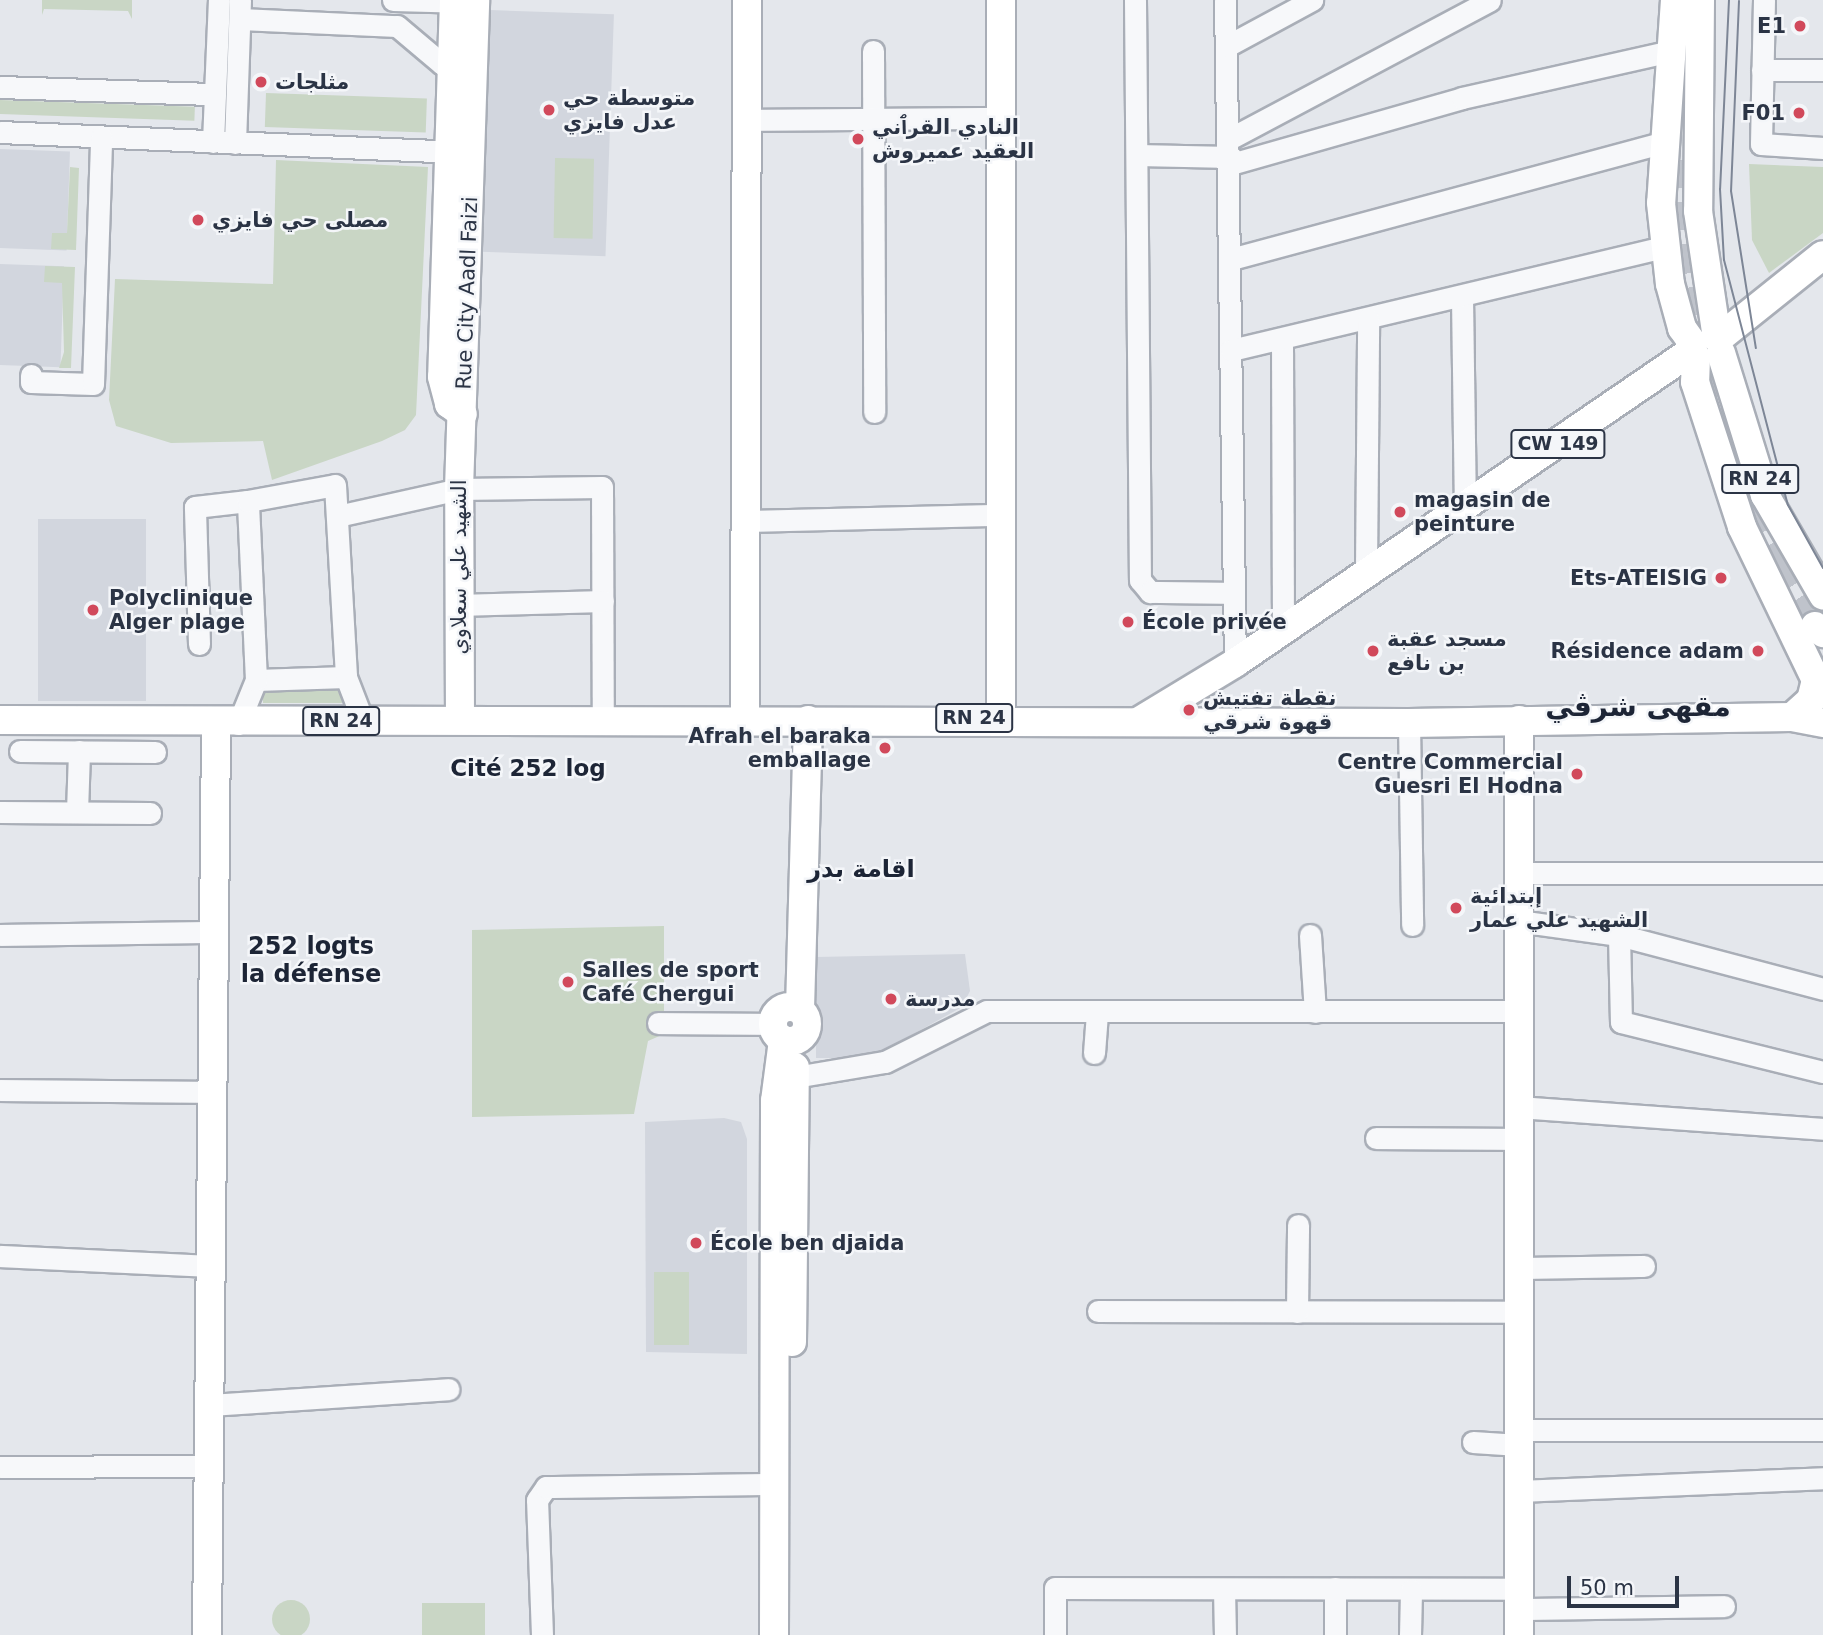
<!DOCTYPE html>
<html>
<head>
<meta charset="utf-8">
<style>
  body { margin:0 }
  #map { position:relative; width:1823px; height:1635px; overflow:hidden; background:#e4e7ec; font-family:"DejaVu Sans","Noto Sans Arabic",sans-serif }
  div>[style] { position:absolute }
  .built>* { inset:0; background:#d2d6de; transform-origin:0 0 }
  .green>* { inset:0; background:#c9d6c5; transform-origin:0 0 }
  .round { border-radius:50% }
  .major-tunnel>* { height:28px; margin-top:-14px; transform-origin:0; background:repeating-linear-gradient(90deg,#bfc3cb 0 28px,transparent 0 42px) }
  .roads { filter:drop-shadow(2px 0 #a9aeb7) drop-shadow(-2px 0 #a9aeb7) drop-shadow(0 2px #a9aeb7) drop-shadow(0 -2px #a9aeb7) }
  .minor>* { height:21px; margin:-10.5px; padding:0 10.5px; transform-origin:10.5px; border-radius:10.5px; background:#f7f8fa }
  .major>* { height:28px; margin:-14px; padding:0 14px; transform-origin:14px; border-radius:14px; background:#fff }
  .major>.ring { margin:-14px; padding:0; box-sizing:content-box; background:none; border:28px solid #fff; border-radius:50% }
  .tram>* { height:2px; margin:-1px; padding:0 1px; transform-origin:1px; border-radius:1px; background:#7d8696 }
  .dots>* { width:19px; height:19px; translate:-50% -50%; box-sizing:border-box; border:4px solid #f4f6f9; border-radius:50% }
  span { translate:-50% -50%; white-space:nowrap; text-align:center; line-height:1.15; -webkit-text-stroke:5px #f4f6f9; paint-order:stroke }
  .shield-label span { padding:2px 5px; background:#f4f6f9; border:2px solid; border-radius:5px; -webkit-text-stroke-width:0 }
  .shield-label { font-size:19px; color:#2b3445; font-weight:700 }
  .poi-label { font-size:21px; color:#2b3445; font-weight:700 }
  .right { translate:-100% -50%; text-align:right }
  .left { translate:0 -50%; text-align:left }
  .street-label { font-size:21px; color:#2b3445 }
  .neighbourhood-label { font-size:23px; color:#1d2536; font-weight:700 }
  .quarter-label { font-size:24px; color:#1d2536; font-weight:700 }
  .district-label { font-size:28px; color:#1d2536; font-weight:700 }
  .scale { position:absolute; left:1567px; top:1576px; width:112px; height:32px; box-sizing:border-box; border:4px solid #2b3445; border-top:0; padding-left:9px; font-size:21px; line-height:24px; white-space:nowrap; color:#2b3445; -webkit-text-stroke:5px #f4f6f9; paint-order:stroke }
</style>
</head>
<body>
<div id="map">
  <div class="built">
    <i style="left:490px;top:10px;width:124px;height:242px;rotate:2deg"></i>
    <i style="left:0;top:149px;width:70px;height:99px;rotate:2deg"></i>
    <i style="left:0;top:264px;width:64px;height:101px;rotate:2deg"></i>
    <i style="left:146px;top:519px;width:182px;height:108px;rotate:90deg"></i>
    <i style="clip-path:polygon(965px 954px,970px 991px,962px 1007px,870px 1058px,816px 1058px,816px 957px)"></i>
    <i style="clip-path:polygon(724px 1118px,741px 1122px,747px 1139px,747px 1354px,646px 1352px,645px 1122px)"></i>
  </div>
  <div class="green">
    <i style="clip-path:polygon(42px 0,132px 0,132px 19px,128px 11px,44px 9px,42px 15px)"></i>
    <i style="left:266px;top:93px;width:161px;height:34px;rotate:2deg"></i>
    <i style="left:0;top:100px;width:195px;height:14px;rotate:2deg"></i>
    <i style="left:555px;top:158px;width:39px;height:80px;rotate:1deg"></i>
    <i style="clip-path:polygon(276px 160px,428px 167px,416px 415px,405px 430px,382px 441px,272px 480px,263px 441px,171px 443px,116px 426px,109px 400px,115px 279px,273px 284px)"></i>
    <i style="clip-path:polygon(1749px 164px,1823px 167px,1823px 233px,1769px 273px,1752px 240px)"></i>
    <i style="clip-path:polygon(70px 167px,79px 168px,76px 250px,51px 249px,52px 233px,67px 233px)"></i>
    <i style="clip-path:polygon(45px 266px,75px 267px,71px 368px,59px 368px,64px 352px,62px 283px,44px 282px)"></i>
    <i style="left:342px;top:687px;width:16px;height:79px;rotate:90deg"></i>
    <i style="clip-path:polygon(664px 926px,664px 1034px,648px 1041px,634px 1114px,472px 1117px,472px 930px)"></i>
    <i style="left:654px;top:1272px;width:35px;height:73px"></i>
    <i class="round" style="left:272px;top:1600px;width:38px;height:38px"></i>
    <i style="left:422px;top:1603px;width:63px;height:32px"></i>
  </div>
  <div class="major-tunnel">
    <i style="left:1676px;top:160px;width:87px;rotate:88.7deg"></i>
    <i style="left:1678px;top:247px;width:191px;rotate:76deg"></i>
    <i style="left:1742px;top:465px;width:123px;rotate:67deg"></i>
    <i style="left:1773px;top:565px;width:74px;rotate:55.5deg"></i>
  </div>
  <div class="roads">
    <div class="minor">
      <i style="left:393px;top:0;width:75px;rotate:1.5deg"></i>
      <i style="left:1135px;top:0;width:580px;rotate:89.51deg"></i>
      <i style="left:1140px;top:580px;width:16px;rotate:50deg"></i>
      <i style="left:1150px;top:592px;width:80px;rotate:0.7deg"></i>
      <i style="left:1225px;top:0;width:663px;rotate:89.14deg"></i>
      <i style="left:1764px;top:0;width:144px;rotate:91.2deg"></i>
      <i style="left:1761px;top:144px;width:62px;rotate:3.7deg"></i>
      <i style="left:240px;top:19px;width:157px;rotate:2.6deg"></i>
      <i style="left:397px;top:26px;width:59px;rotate:40.2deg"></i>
      <i style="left:442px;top:64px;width:10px;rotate:6deg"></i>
      <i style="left:1227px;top:46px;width:97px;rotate:-28.4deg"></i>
      <i style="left:873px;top:51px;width:361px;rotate:89.8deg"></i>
      <i style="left:1762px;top:70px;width:61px"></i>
      <i style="left:0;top:87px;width:215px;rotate:1.9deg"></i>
      <i style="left:747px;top:120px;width:254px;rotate:-0.5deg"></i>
      <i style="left:0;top:132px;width:462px;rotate:2.5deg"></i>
      <i style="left:1231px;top:138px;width:293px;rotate:-28deg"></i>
      <i style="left:213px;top:142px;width:142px;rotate:-87.6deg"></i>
      <i style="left:235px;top:143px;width:143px;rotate:-88deg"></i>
      <i style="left:1137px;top:155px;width:94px;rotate:1.2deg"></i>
      <i style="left:1231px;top:164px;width:240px;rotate:-15.9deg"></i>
      <i style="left:1462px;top:98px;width:214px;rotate:-12.7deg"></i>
      <i style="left:1231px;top:259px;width:446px;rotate:-15.1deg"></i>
      <i style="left:1462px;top:297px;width:208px;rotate:89.2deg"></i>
      <i style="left:1282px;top:342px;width:284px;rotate:89.8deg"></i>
      <i style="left:1231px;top:350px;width:445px;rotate:-13.4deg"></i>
      <i style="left:31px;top:375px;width:7px;rotate:90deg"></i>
      <i style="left:31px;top:382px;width:62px;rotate:1.8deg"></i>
      <i style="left:93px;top:384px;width:247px;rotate:-88.1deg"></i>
      <i style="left:342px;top:515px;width:120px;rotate:-12.5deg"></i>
      <i style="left:459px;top:489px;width:143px;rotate:-0.8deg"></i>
      <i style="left:602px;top:487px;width:233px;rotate:89.8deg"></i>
      <i style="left:748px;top:521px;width:253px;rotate:-1.4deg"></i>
      <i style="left:1366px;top:569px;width:250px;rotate:-89.5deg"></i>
      <i style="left:458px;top:605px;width:145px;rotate:-1.6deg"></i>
      <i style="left:199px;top:644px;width:137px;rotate:-91.7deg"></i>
      <i style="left:195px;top:507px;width:53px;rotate:-6.5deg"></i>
      <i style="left:256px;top:680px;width:90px;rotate:-1.9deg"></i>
      <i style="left:1409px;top:723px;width:202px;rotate:89.1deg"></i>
      <i style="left:238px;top:724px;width:48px;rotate:-67.8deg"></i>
      <i style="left:256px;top:680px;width:179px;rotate:-92.6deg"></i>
      <i style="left:248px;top:501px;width:88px;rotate:-10.4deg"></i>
      <i style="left:335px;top:485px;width:192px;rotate:86.7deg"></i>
      <i style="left:346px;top:677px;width:47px;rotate:68.9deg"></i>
      <i style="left:20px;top:751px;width:135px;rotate:0.4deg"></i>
      <i style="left:0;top:812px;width:150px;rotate:0.4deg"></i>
      <i style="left:77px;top:812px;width:61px;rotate:-88.1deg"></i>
      <i style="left:1517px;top:873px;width:306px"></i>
      <i style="left:1518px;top:921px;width:102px;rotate:7.9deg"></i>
      <i style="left:1619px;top:935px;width:211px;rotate:14.8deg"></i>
      <i style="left:0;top:935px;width:214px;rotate:-0.8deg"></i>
      <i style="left:1310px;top:935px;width:77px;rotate:86.3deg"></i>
      <i style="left:1619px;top:935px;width:87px;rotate:88.7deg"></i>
      <i style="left:1621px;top:1022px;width:208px;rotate:13.9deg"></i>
      <i style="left:658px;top:1023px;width:115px;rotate:0.5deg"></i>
      <i style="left:1094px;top:1053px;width:40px;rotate:-85.7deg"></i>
      <i style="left:795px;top:1077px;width:91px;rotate:-9.5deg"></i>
      <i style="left:885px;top:1062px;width:114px;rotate:-26.6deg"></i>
      <i style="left:987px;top:1011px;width:531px"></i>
      <i style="left:0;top:1090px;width:212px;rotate:0.5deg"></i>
      <i style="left:1518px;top:1107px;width:306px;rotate:4.1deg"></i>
      <i style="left:1376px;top:1138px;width:142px;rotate:0.4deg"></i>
      <i style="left:0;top:1256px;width:211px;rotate:2.7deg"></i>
      <i style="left:1518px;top:1268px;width:126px;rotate:-0.9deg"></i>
      <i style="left:1098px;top:1311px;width:420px;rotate:0.1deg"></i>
      <i style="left:1297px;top:1312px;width:87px;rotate:-89.3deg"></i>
      <i style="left:209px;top:1405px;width:240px;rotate:-3.8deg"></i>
      <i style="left:1519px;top:1430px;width:304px"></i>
      <i style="left:1473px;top:1442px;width:46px;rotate:3.7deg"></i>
      <i style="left:0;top:1467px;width:209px;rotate:-0.3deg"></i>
      <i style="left:1519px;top:1491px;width:304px;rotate:-2.4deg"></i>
      <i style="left:1335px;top:1588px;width:47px;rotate:90deg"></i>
      <i style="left:1224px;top:1589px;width:46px;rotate:88.8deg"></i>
      <i style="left:1519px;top:1609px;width:205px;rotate:-0.8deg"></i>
      <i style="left:542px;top:1635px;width:135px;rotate:-92.1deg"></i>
      <i style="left:537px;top:1500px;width:16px;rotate:-55deg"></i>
      <i style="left:546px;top:1487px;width:227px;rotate:-0.8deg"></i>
      <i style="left:1055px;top:1635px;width:47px;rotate:-90deg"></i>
      <i style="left:1055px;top:1588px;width:464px;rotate:0.1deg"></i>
      <i style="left:1410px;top:1635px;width:45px;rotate:-88.7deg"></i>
    </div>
    <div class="major">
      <i style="left:454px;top:0;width:377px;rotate:91.8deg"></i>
      <i style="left:442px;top:377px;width:28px;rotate:75deg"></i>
      <i style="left:449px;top:404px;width:17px;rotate:36deg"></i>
      <i style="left:1001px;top:0;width:719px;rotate:90deg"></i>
      <i style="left:1675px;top:0;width:203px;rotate:93.9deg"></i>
      <i style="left:1661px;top:203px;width:81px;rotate:83.7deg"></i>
      <i style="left:1670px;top:284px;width:46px;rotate:74.7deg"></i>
      <i style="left:1682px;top:328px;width:19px;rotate:55deg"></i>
      <i style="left:1700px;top:0;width:211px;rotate:90.5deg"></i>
      <i style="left:1698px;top:211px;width:128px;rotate:81.5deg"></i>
      <i style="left:1718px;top:339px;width:134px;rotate:-38.7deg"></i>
      <i style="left:1721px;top:353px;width:149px;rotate:72.8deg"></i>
      <i style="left:1765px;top:495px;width:116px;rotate:59.9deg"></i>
      <i style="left:1696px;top:357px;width:25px;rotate:92deg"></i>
      <i style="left:1695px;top:382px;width:152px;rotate:72deg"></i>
      <i style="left:1742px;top:527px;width:170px;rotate:64.2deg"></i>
      <i style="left:1816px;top:680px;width:21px;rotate:104deg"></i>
      <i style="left:1811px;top:700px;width:25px;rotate:138deg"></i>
      <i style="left:1815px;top:626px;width:11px;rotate:41deg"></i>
      <i style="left:745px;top:718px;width:718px;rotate:-89.84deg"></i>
      <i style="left:0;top:720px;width:1409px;rotate:0.12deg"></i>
      <i style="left:1409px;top:723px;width:383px;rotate:-0.9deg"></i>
      <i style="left:1792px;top:717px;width:32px;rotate:11deg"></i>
      <i style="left:460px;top:720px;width:231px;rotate:-90.2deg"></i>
      <i style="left:459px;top:489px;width:489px;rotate:-88.1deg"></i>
      <i style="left:1141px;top:720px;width:110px;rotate:-31.2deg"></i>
      <i style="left:1235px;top:663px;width:555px;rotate:-34.35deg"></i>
      <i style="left:1519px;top:720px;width:915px;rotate:90deg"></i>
      <i class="ring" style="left:773px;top:1007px;width:6px;height:6px"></i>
      <i style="left:800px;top:1009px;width:289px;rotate:-88.4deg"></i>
      <i style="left:792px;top:1342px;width:275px;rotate:-89.4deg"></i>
      <i style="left:207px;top:1635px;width:911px;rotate:-89.43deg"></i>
      <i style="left:774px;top:1635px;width:534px;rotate:-89.89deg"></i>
      <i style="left:775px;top:1101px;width:62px;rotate:-82.5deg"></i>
    </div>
  </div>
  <div class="tram">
    <i style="left:1729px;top:0;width:189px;rotate:92.7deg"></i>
    <i style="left:1720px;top:189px;width:71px;rotate:86.8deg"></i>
    <i style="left:1724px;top:260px;width:253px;rotate:75.4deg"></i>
    <i style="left:1788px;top:505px;width:72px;rotate:60.9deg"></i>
    <i style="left:1739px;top:1px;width:190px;rotate:92.4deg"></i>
    <i style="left:1731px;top:191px;width:159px;rotate:81deg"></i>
  </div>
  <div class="dots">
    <i style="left:1800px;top:26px;background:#d1495b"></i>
    <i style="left:261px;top:82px;background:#d1495b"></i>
    <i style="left:549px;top:110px;background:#d1495b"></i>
    <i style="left:1799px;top:113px;background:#d1495b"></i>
    <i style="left:858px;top:139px;background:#d1495b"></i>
    <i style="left:198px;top:220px;background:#d1495b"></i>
    <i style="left:1400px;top:512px;background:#d1495b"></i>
    <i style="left:1721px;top:578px;background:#d1495b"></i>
    <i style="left:93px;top:610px;background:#d1495b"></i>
    <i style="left:1128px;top:622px;background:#d1495b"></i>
    <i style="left:1373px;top:651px;background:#d1495b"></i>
    <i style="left:1758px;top:651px;background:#d1495b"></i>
    <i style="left:1189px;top:710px;background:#d1495b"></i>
    <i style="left:885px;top:748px;background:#d1495b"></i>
    <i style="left:1577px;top:774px;background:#d1495b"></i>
    <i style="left:1456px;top:908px;background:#d1495b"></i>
    <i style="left:568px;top:982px;background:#d1495b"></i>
    <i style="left:891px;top:999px;background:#d1495b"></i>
    <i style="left:696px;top:1243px;background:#d1495b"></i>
  </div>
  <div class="shield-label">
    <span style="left:1558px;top:444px">CW 149</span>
    <span style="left:1760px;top:479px">RN 24</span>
    <span style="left:974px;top:718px">RN 24</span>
    <span style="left:341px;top:721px">RN 24</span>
  </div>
  <div class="poi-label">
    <span class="right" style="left:1786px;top:26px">E1</span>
    <span class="left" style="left:275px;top:82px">مثلجات</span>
    <span class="left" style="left:563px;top:110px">متوسطة حي<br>عدل فايزي</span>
    <span class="right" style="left:1785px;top:113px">F01</span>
    <span class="left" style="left:872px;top:139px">النادي القرٱني<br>العقيد عميروش</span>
    <span class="left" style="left:212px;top:220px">مصلى حي فايزي</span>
    <span class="left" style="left:1414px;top:512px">magasin de<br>peinture</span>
    <span class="right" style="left:1707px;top:578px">Ets-ATEISIG</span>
    <span class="left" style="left:109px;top:610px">Polyclinique<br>Alger plage</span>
    <span class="left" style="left:1142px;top:622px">École privée</span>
    <span class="left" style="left:1387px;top:651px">مسجد عقبة<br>بن نافع</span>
    <span class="right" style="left:1744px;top:651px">Résidence adam</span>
    <span class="left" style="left:1203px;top:710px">نقطة تفتيش<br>قهوة شرقي</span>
    <span class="right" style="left:871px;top:748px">Afrah el baraka<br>emballage</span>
    <span class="right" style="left:1563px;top:774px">Centre Commercial<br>Guesri El Hodna</span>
    <span class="left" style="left:1470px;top:908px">إبتدائية<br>الشهيد علي عمار</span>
    <span class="left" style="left:582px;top:982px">Salles de sport<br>Café Chergui</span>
    <span class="left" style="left:905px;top:999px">مدرسة</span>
    <span class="left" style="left:710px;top:1243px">École ben djaida</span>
  </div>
  <div class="street-label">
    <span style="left:467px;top:293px;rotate:-88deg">Rue City Aadl Faizi</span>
    <span style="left:459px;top:567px;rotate:-90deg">الشهيد علي سعلاوي</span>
  </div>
  <div class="neighbourhood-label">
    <span style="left:528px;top:768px">Cité 252 log</span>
  </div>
  <div class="quarter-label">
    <span style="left:861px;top:870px">اقامة بدر</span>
    <span style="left:311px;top:961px">252 logts<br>la défense</span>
  </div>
  <div class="district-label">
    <span style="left:1638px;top:707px">مقهى شرڨي</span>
  </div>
  <div class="scale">50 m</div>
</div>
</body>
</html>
